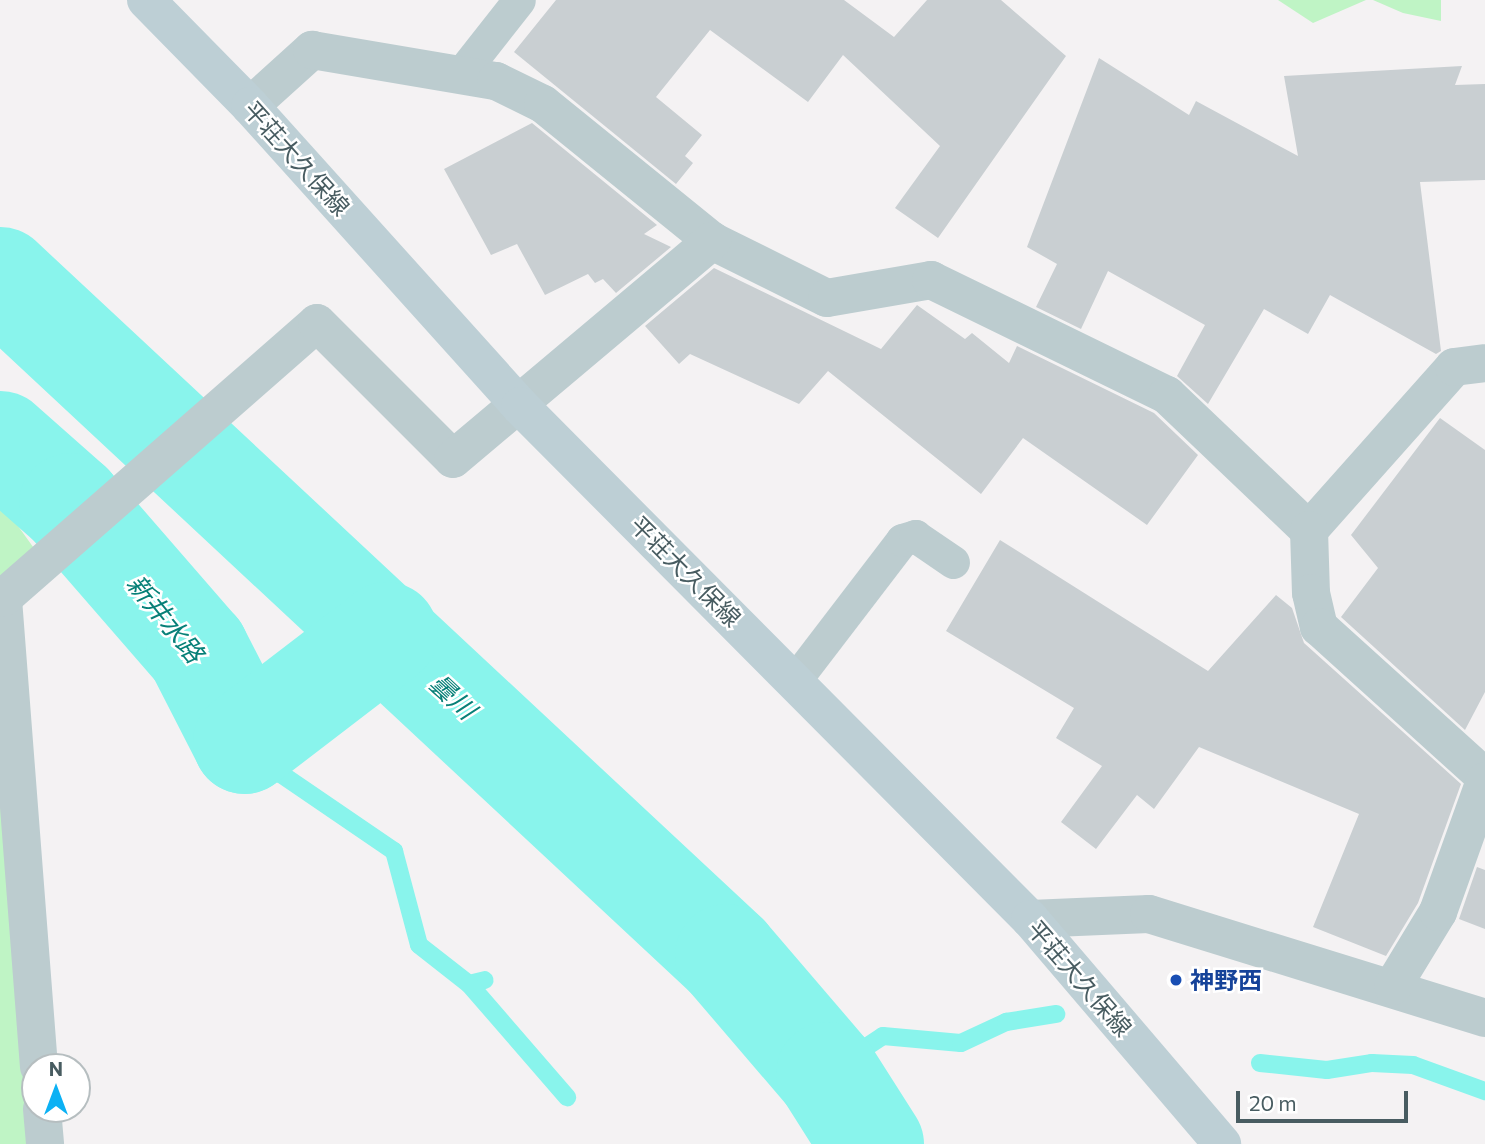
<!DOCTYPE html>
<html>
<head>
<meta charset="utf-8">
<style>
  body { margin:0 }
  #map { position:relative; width:1485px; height:1144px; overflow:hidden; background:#f4f2f3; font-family:Commissioner,"Noto Sans JP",sans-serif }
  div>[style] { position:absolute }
  .green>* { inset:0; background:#bff4c5 }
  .stream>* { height:18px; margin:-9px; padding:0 9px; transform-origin:9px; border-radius:9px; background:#89f4ec }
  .river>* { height:103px; margin:-51.5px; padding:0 51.5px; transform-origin:51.5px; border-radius:51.5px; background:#89f4ec }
  .building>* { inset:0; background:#c9cfd2 }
  .service>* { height:33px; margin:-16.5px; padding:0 16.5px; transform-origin:16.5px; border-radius:16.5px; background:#bccccf }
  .minor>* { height:38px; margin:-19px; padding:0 19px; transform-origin:19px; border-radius:19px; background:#bccccf }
  .secondary>* { height:38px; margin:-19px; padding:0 19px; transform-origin:19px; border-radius:19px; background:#bdcfd5 }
  .dots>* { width:19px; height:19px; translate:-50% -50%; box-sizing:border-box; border:4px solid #fff; border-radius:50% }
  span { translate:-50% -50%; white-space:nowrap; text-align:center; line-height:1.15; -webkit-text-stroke:5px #fff; paint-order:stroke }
  .street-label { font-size:24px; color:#485c61 }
  .transit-label { font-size:24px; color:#164399; font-weight:700 }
  .left { translate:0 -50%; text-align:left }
  .water-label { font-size:26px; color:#078078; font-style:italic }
  .north { position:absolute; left:21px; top:1053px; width:70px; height:70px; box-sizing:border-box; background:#fff; border:2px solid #b6bec0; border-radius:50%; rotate:0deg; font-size:19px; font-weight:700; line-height:28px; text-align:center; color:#485c61 }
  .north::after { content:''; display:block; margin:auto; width:24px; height:32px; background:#0cb1f4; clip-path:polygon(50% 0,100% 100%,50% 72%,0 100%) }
  .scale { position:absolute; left:1236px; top:1091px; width:172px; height:32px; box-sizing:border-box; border:4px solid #485c61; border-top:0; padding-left:9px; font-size:21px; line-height:24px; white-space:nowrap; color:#485c61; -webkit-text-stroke:5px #fff; paint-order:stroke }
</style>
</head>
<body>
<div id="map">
  <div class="green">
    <i style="clip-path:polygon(1278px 0,1366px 0,1313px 23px)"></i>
    <i style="clip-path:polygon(1373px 0,1441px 0,1441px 21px,1403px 13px)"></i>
    <i style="clip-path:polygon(0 501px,36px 551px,18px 623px,38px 1144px,0 1144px)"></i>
  </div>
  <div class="stream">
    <i style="left:244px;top:742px;width:49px;rotate:40.9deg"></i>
    <i style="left:281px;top:774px;width:137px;rotate:34.3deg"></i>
    <i style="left:394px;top:851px;width:97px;rotate:75.1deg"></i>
    <i style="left:419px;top:945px;width:63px;rotate:38deg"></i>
    <i style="left:469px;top:984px;width:16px;rotate:-14deg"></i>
    <i style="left:469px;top:984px;width:150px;rotate:49.1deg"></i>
    <i style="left:1260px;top:1063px;width:67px;rotate:6deg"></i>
    <i style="left:1327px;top:1070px;width:46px;rotate:-8.8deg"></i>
    <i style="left:1372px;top:1063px;width:41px;rotate:2.8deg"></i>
    <i style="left:1413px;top:1065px;width:77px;rotate:19.9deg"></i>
    <i style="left:827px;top:1073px;width:67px;rotate:-33.5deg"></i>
    <i style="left:883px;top:1036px;width:78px;rotate:5.1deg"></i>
    <i style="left:961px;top:1043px;width:50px;rotate:-25deg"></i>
    <i style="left:1006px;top:1022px;width:51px;rotate:-9.1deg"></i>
  </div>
  <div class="river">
    <i style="left:0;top:278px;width:993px;rotate:43deg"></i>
    <i style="left:726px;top:955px;width:155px;rotate:49.4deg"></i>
    <i style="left:827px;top:1073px;width:84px;rotate:57.6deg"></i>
    <i style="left:0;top:442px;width:94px;rotate:41.5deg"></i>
    <i style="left:70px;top:504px;width:194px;rotate:49deg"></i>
    <i style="left:197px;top:650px;width:103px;rotate:62.9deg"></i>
    <i style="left:244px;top:742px;width:179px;rotate:-37.5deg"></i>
  </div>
  <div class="building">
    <i style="clip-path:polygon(556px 0,844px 0,894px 37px,927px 0,1001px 0,1066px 56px,938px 238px,895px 208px,940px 146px,843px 55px,808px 102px,710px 30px,656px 97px,702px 135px,685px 156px,693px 163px,676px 184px,514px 52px)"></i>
    <i style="clip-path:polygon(1099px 58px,1189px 115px,1196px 101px,1298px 156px,1284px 76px,1462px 66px,1455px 85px,1485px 84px,1485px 180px,1420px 182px,1441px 351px,1436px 354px,1330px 295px,1308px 334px,1264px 309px,1208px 404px,1177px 376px,1205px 325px,1108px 271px,1081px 329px,1036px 307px,1057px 264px,1027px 247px)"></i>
    <i style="clip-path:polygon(532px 123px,657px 225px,644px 234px,671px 247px,616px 293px,603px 279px,595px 283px,588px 274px,545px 295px,517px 244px,491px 255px,444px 169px)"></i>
    <i style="clip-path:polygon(714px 268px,881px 349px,917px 305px,965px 339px,972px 333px,1009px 363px,1017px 346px,1154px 413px,1198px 455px,1147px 525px,1023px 438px,981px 494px,828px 371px,799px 404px,690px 354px,679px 364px,645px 326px)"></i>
    <i style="clip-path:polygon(1440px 418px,1485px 450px,1485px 692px,1465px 730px,1341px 617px,1378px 568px,1351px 535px)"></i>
    <i style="clip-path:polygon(1000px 540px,1208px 671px,1276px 595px,1292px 608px,1304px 643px,1461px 784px,1418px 903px,1386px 956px,1313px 927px,1359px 814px,1199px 747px,1154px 809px,1137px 795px,1096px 849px,1061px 822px,1102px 766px,1056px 738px,1074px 708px,946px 631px)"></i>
    <i style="clip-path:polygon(1477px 867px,1485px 870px,1485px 929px,1459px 919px)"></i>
  </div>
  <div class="service">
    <i style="left:460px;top:75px;width:95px;rotate:-51.8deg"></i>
    <i style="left:795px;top:680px;width:176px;rotate:-52.6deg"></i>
    <i style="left:902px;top:540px;width:14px;rotate:-17deg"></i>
    <i style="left:915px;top:536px;width:46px;rotate:34.4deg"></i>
  </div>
  <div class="minor">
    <i style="left:250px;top:106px;width:84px;rotate:-42.1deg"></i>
    <i style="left:312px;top:50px;width:187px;rotate:9.6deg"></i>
    <i style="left:496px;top:81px;width:52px;rotate:26.1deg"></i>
    <i style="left:543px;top:104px;width:218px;rotate:39deg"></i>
    <i style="left:712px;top:241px;width:128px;rotate:26.4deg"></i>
    <i style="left:827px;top:298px;width:106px;rotate:-9.8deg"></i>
    <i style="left:931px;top:280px;width:263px;rotate:26deg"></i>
    <i style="left:1167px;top:395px;width:196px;rotate:43.6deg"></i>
    <i style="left:1309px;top:530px;width:218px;rotate:-48.3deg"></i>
    <i style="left:1454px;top:367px;width:31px;rotate:-7deg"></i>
    <i style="left:1309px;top:530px;width:63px;rotate:88.2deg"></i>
    <i style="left:1311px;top:593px;width:35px;rotate:77deg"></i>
    <i style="left:1319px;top:627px;width:224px;rotate:42.1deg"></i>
    <i style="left:1030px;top:919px;width:119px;rotate:-2.4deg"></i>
    <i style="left:1149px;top:914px;width:352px;rotate:17.2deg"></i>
    <i style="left:1393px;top:986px;width:87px;rotate:-58.7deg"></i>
    <i style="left:1438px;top:912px;width:139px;rotate:-70.3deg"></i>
    <i style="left:39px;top:1067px;width:470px;rotate:-94.4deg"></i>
    <i style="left:3px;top:598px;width:417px;rotate:-41.2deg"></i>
    <i style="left:317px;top:323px;width:192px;rotate:45deg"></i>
    <i style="left:453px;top:459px;width:339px;rotate:-40.1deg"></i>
    <i style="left:42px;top:1109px;width:35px;rotate:85deg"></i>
  </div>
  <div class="secondary">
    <i style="left:146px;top:0;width:148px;rotate:45.5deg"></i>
    <i style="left:250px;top:106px;width:404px;rotate:48deg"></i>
    <i style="left:520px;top:406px;width:723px;rotate:45.17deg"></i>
    <i style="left:1030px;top:919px;width:296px;rotate:49.5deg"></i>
  </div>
  <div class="dots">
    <i style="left:1176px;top:980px;background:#1a4fb4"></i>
  </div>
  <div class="street-label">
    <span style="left:297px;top:158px;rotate:48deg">平荘大久保線</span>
    <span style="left:686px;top:571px;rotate:45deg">平荘大久保線</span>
    <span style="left:1080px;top:978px;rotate:49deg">平荘大久保線</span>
  </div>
  <div class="transit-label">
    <span class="left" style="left:1190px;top:980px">神野西</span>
  </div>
  <div class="water-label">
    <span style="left:166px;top:618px;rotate:51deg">新井水路</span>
    <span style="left:453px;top:696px;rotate:43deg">曇川</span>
  </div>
  <div class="north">N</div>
  <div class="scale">20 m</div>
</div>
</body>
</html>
